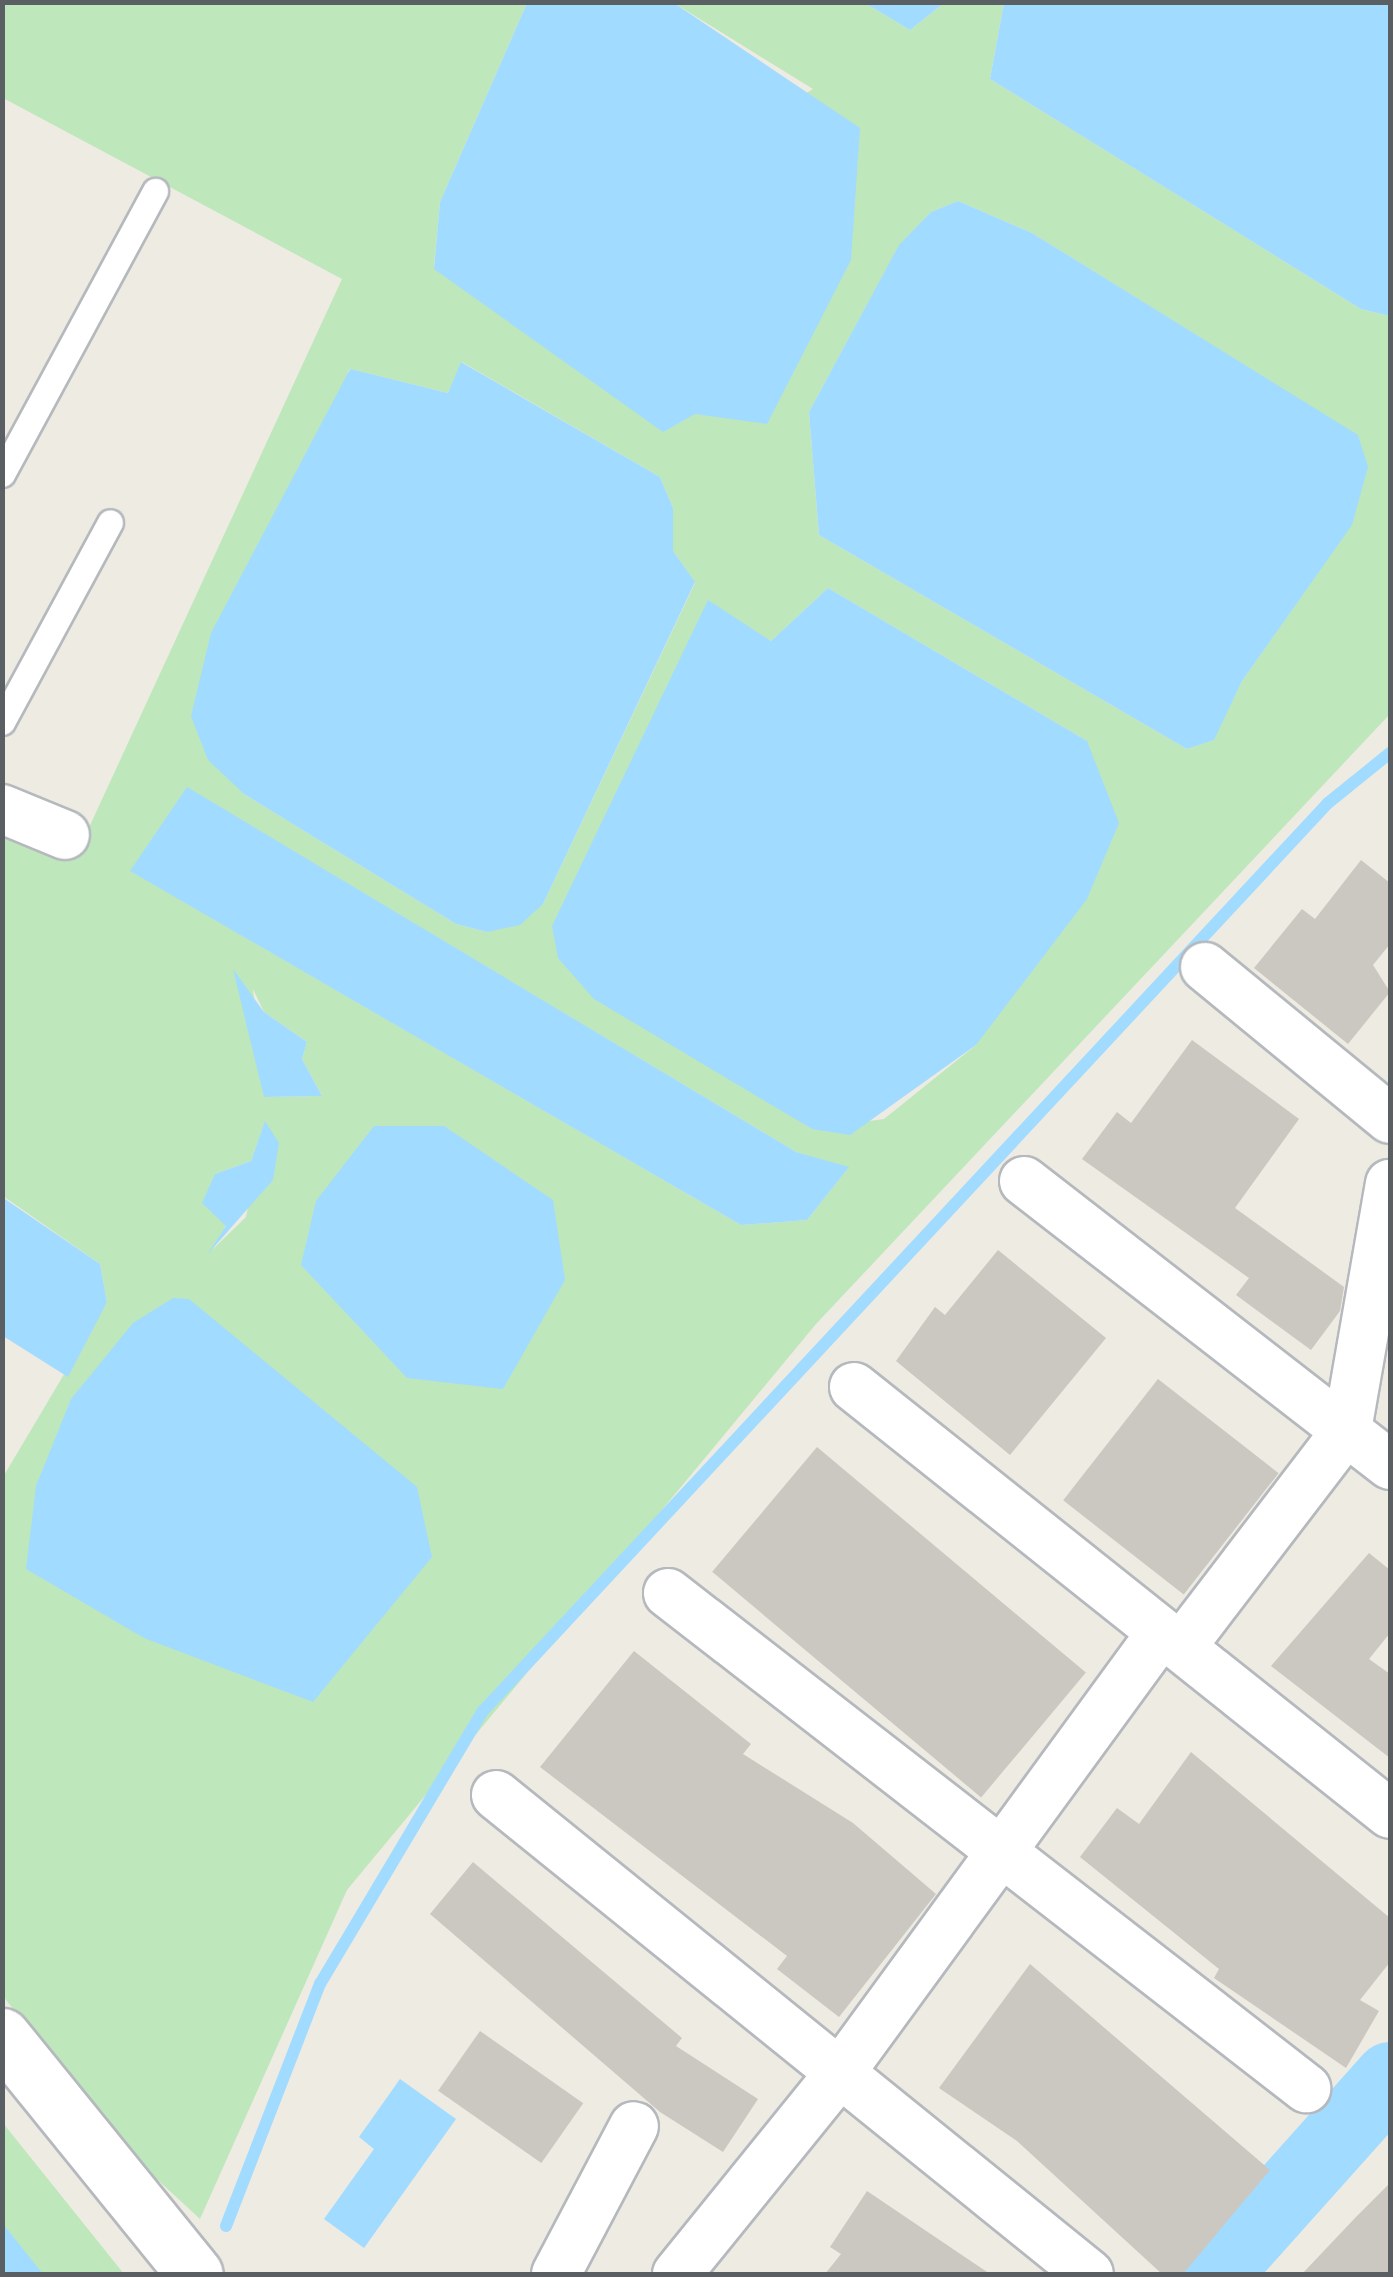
<!DOCTYPE html>
<html>
<head>
<meta charset="utf-8">
<style>
  body { margin:0 }
  #map { position:relative; width:1393px; height:2277px; overflow:hidden; background:#eeebe2; font-family:"IBM Plex Sans",sans-serif }
  div>[style] { position:absolute }
  .green>* { inset:0; background:#bfe7bc }
  .water>* { inset:0; background:#a1dbff }
  .stream>* { height:12px; margin:-6px; padding:0 6px; transform-origin:6px; border-radius:6px; background:#a1dbff }
  .river>* { height:72px; margin:-36px; padding:0 36px; transform-origin:36px; border-radius:36px; background:#a1dbff }
  .building>* { inset:0; background:#cbc7c1; transform-origin:0 0 }
  .roads { filter:drop-shadow(2px 0 #b5b9bd) drop-shadow(-2px 0 #b5b9bd) drop-shadow(0 2px #b5b9bd) drop-shadow(0 -2px #b5b9bd) }
  .lane>* { height:25px; margin:-12.5px; padding:0 12.5px; transform-origin:12.5px; border-radius:12.5px; background:#fff }
  .street>* { height:48px; margin:-24px; padding:0 24px; transform-origin:24px; border-radius:24px; background:#fff }
  .secondary>* { height:55px; margin:-27.5px; padding:0 27.5px; transform-origin:27.5px; border-radius:27.5px; background:#fff }
  span { translate:-50% -50%; white-space:nowrap; text-align:center; line-height:1.15; -webkit-text-stroke:8px #fff; paint-order:stroke }
  .frame { position:absolute; inset:0; border:5px solid #5a5f64; pointer-events:none }
</style>
</head>
<body>
<div id="map">
  <div class="green">
    <i style="clip-path:polygon(evenodd,3px 3px,527px 3px,440px 202px,434px 268px,478px 298px,813px 89px,674px 3px,865px 3px,910px 30px,944px 3px,1004px 3px,990px 79px,1361px 309px,1390px 316px,1390px 714px,816px 1324px,347px 1890px,200px 2219px,119px 2144px,3px 1996px,3px 1477px,107px 1302px,100px 1264px,3px 1196px,2px 811px,80px 847px,342px 279px,3px 98px,3px 3px,958px 201px,1032px 233px,1358px 436px,1351px 525px,1242px 681px,1213px 740px,1187px 749px,819px 535px,809px 412px,899px 246px,931px 212px,958px 201px,3px 3px,462px 362px,660px 477px,673px 508px,673px 551px,695px 583px,543px 904px,487px 932px,456px 924px,244px 794px,349px 369px,448px 393px,462px 362px,3px 3px,828px 588px,1087px 741px,976px 1045px,884px 1119px,812px 1129px,718px 1067px,707px 601px,771px 641px,828px 588px,3px 3px,187px 788px,796px 1152px,848px 1168px,807px 1220px,741px 1225px,131px 871px,187px 788px,3px 3px,253px 989px,264px 1012px,307px 1042px,302px 1059px,322px 1096px,264px 1097px,253px 989px,3px 3px,265px 1122px,246px 1217px,212px 1250px,226px 1226px,215px 1174px,251px 1161px,265px 1122px)"></i>
    <i style="clip-path:polygon(3px 2123px,124px 2274px,3px 2274px)"></i>
  </div>
  <div class="water">
    <i style="clip-path:polygon(527px 3px,674px 3px,860px 128px,851px 260px,767px 424px,695px 414px,663px 432px,434px 269px,440px 202px)"></i>
    <i style="clip-path:polygon(865px 3px,944px 3px,910px 30px)"></i>
    <i style="clip-path:polygon(1004px 3px,1390px 3px,1390px 316px,1361px 309px,990px 79px)"></i>
    <i style="clip-path:polygon(958px 201px,1032px 233px,1358px 435px,1368px 467px,1352px 525px,1242px 681px,1214px 740px,1187px 749px,819px 535px,809px 412px,899px 245px,931px 212px)"></i>
    <i style="clip-path:polygon(461px 362px,660px 477px,673px 508px,673px 551px,695px 582px,543px 904px,520px 925px,487px 932px,456px 924px,244px 794px,208px 760px,191px 716px,211px 633px,350px 369px,448px 393px)"></i>
    <i style="clip-path:polygon(828px 588px,1087px 741px,1119px 823px,1087px 899px,976px 1045px,850px 1135px,812px 1129px,594px 999px,558px 958px,552px 926px,708px 600px,771px 641px)"></i>
    <i style="clip-path:polygon(187px 787px,796px 1152px,849px 1167px,807px 1220px,741px 1225px,130px 871px)"></i>
    <i style="clip-path:polygon(233px 969px,264px 1012px,307px 1042px,302px 1059px,322px 1096px,264px 1097px)"></i>
    <i style="clip-path:polygon(265px 1121px,279px 1143px,273px 1180px,207px 1255px,226px 1226px,202px 1203px,215px 1174px,251px 1161px)"></i>
    <i style="clip-path:polygon(374px 1126px,444px 1126px,553px 1200px,565px 1280px,503px 1389px,407px 1378px,301px 1265px,316px 1201px)"></i>
    <i style="clip-path:polygon(2px 1197px,100px 1264px,107px 1302px,68px 1377px,3px 1336px)"></i>
    <i style="clip-path:polygon(173px 1298px,189px 1299px,417px 1487px,432px 1557px,313px 1702px,144px 1638px,26px 1569px,36px 1486px,71px 1399px,133px 1323px)"></i>
    <i style="clip-path:polygon(400px 2079px,456px 2119px,364px 2248px,324px 2219px,374px 2149px,359px 2137px)"></i>
    <i style="clip-path:polygon(2px 2224px,3px 2224px,43px 2274px,3px 2274px)"></i>
  </div>
  <div class="stream">
    <i style="left:226px;top:2226px;width:260px;rotate:-68.8deg"></i>
    <i style="left:320px;top:1984px;width:318px;rotate:-59.2deg"></i>
    <i style="left:483px;top:1711px;width:1240px;rotate:-47.06deg"></i>
    <i style="left:1328px;top:803px;width:80px;rotate:-38.9deg"></i>
  </div>
  <div class="river">
    <i style="left:1215px;top:2274px;width:263px;rotate:-48.2deg"></i>
  </div>
  <div class="building">
    <i style="clip-path:polygon(1361px 860px,1390px 883px,1390px 944px,1373px 965px,1390px 992px,1348px 1044px,1254px 968px,1302px 909px,1315px 919px)"></i>
    <i style="clip-path:polygon(1192px 1040px,1299px 1119px,1235px 1208px,1344px 1287px,1340px 1311px,1311px 1350px,1236px 1295px,1249px 1278px,1082px 1159px,1117px 1112px,1131px 1123px)"></i>
    <i style="clip-path:polygon(998px 1250px,1106px 1338px,1010px 1455px,896px 1361px,935px 1307px,945px 1315px)"></i>
    <i style="left:1158px;top:1379px;width:153px;height:154px;rotate:38deg"></i>
    <i style="left:817px;top:1447px;width:351px;height:163px;rotate:40deg"></i>
    <i style="clip-path:polygon(1369px 1553px,1390px 1570px,1390px 1633px,1369px 1659px,1390px 1674px,1390px 1758px,1271px 1666px)"></i>
    <i style="clip-path:polygon(634px 1651px,751px 1744px,743px 1754px,853px 1823px,936px 1894px,839px 2017px,777px 1969px,787px 1956px,540px 1767px)"></i>
    <i style="clip-path:polygon(1191px 1752px,1390px 1918px,1390px 1962px,1360px 2000px,1379px 2011px,1346px 2068px,1214px 1978px,1219px 1969px,1080px 1857px,1117px 1808px,1139px 1824px)"></i>
    <i style="clip-path:polygon(473px 1862px,682px 2038px,676px 2046px,758px 2099px,723px 2152px,660px 2112px,430px 1914px)"></i>
    <i style="clip-path:polygon(1030px 1964px,1270px 2170px,1183px 2274px,1162px 2274px,1017px 2141px,939px 2088px)"></i>
    <i style="left:480px;top:2031px;width:126px;height:73px;rotate:35deg"></i>
    <i style="clip-path:polygon(1390px 2183px,1390px 2274px,1302px 2274px,1355px 2218px)"></i>
    <i style="clip-path:polygon(867px 2191px,990px 2274px,825px 2274px,841px 2254px,830px 2247px)"></i>
  </div>
  <div class="roads">
    <div class="lane">
      <i style="left:2px;top:474px;width:322px;rotate:-61.6deg"></i>
      <i style="left:2px;top:722px;width:227px;rotate:-61.6deg"></i>
    </div>
    <div class="street">
      <i style="left:2px;top:809px;width:68px;rotate:22.4deg"></i>
      <i style="left:1205px;top:967px;width:239px;rotate:39.4deg"></i>
      <i style="left:1024px;top:1181px;width:463px;rotate:37.8deg"></i>
      <i style="left:854px;top:1387px;width:685px;rotate:38.54deg"></i>
      <i style="left:668px;top:1593px;width:808px;rotate:37.81deg"></i>
      <i style="left:1181px;top:1647px;width:273px;rotate:-52.6deg"></i>
      <i style="left:1347px;top:1430px;width:250px;rotate:-80.1deg"></i>
      <i style="left:496px;top:1795px;width:762px;rotate:38.93deg"></i>
      <i style="left:556px;top:2274px;width:167px;rotate:-62.2deg"></i>
      <i style="left:677px;top:2274px;width:262px;rotate:-51deg"></i>
      <i style="left:842px;top:2070px;width:541px;rotate:-53.87deg"></i>
    </div>
    <div class="secondary">
      <i style="left:2px;top:2036px;width:306px;rotate:51deg"></i>
    </div>
  </div>
  <div class="frame"></div>
</div>
</body>
</html>
